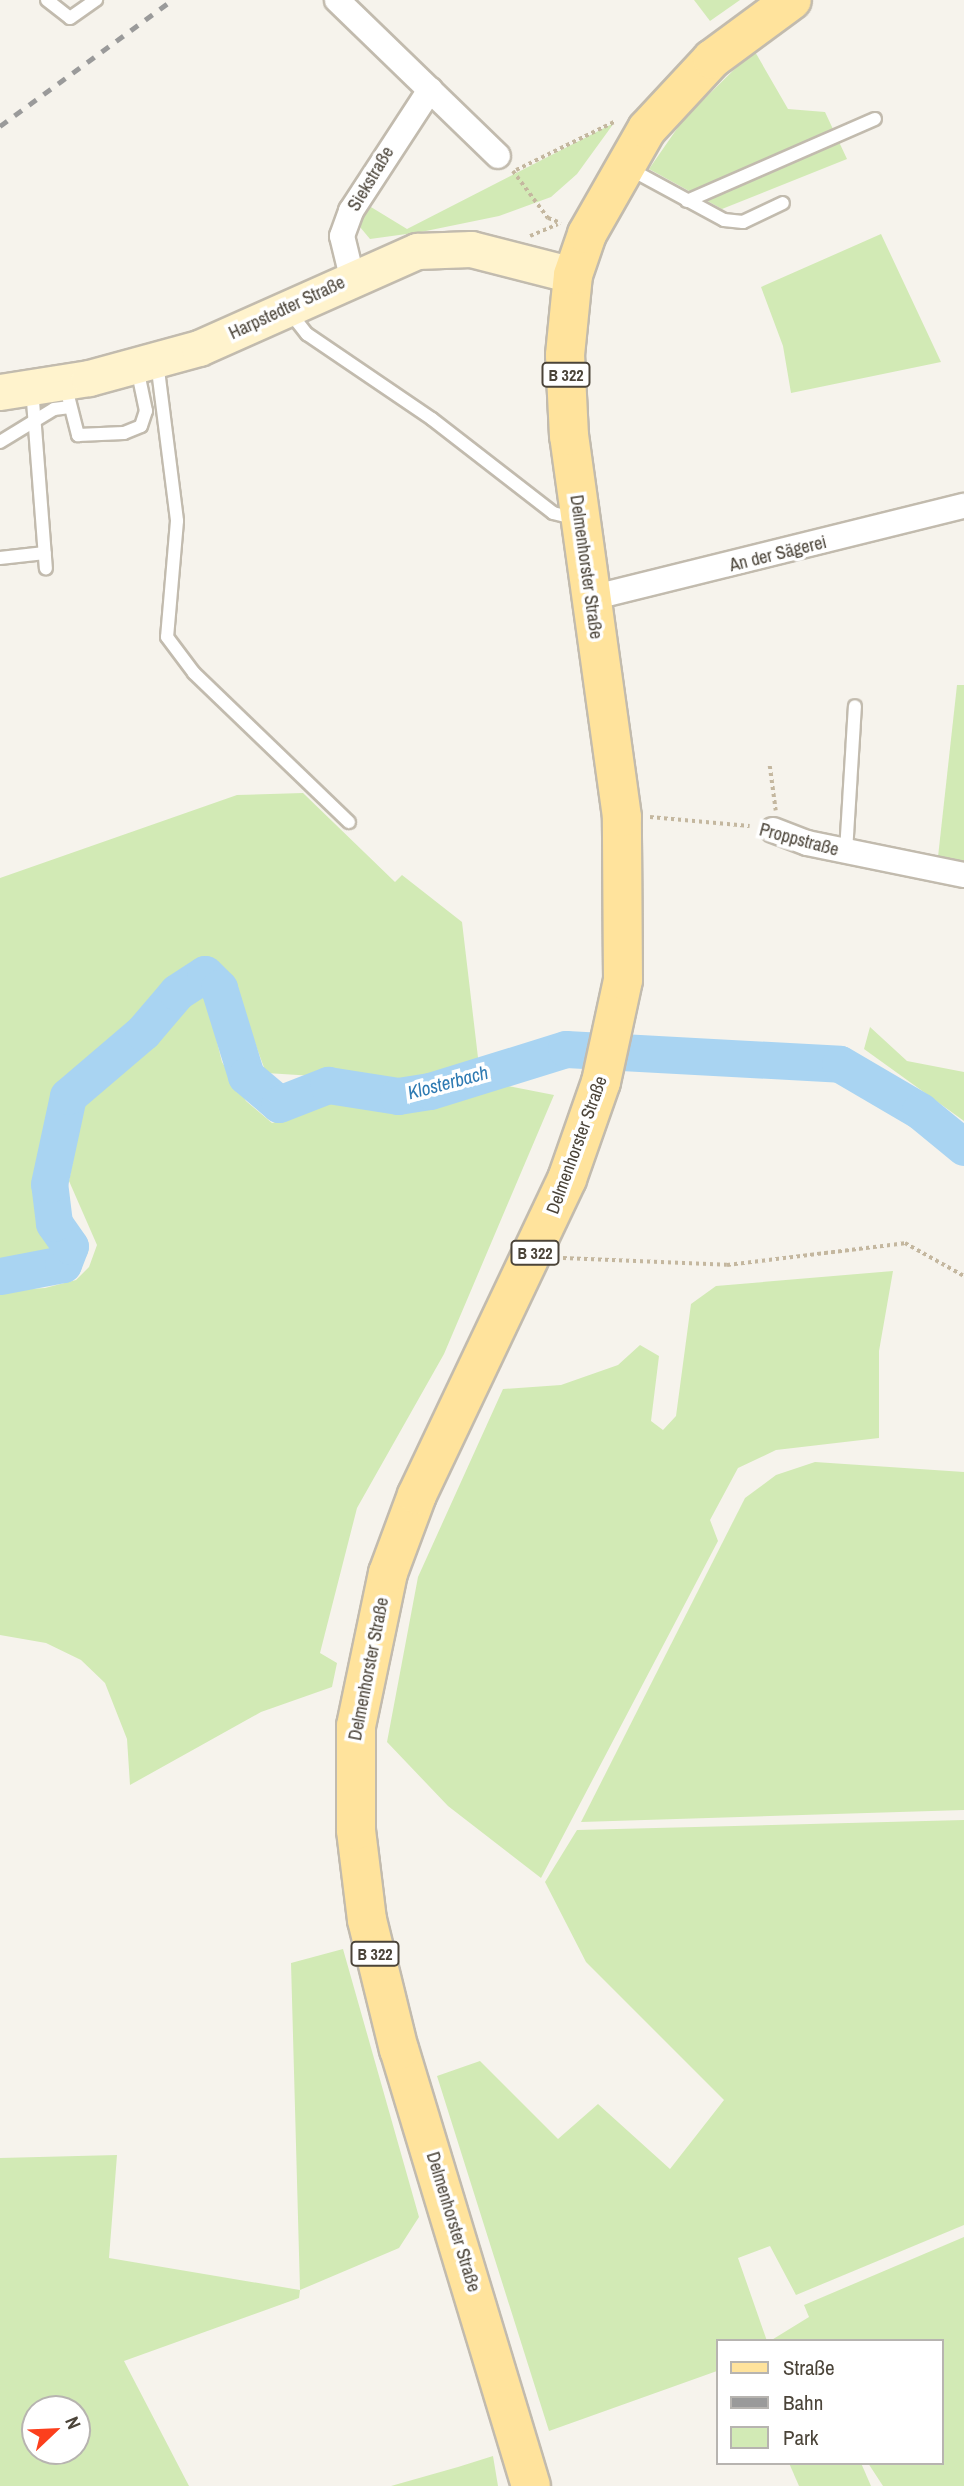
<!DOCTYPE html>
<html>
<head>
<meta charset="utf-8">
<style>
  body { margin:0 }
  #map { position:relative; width:964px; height:2486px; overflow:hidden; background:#f6f3ec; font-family:"Archivo Narrow",sans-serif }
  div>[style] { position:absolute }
  .green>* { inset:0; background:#d2eab5 }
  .river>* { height:37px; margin:-18.5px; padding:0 18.5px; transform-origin:18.5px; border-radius:18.5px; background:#a9d4f2 }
  .path>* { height:3.5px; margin-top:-1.75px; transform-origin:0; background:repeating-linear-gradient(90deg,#c4b79f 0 3.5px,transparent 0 7px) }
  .roads { filter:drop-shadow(2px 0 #c2bbae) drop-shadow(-2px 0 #c2bbae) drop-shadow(0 2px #c2bbae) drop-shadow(0 -2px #c2bbae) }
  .lane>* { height:12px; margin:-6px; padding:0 6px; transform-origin:6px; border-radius:6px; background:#fff }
  .street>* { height:24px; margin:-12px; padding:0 12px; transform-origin:12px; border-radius:12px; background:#fff }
  .secondary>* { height:35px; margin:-17.5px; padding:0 17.5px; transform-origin:17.5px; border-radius:17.5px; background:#fff3cd }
  .primary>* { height:38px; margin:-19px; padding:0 19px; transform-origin:19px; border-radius:19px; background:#ffe39c }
  .rail>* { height:5px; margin-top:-2.5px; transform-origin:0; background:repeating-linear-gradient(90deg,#9a9a9a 0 9px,transparent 0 18px) }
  span { translate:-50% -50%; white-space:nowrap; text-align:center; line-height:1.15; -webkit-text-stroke:7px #fff; paint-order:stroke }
  .shield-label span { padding:2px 5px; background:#fff; border:2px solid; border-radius:5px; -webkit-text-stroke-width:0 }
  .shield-label { font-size:16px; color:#4b4439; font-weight:700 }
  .street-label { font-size:18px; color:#4b4439 }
  .water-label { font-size:19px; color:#2e7ab2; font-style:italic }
  .legend { position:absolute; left:716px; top:2339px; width:228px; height:126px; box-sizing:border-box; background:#fff; border:2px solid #b7b4b0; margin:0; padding:9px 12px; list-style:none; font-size:21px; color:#4b4439 }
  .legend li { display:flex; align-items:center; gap:14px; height:35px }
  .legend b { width:35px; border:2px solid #b7b4b0 }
  .north { position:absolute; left:21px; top:2395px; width:70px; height:70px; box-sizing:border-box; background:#fff; border:2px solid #b7b4b0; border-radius:50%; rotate:67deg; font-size:19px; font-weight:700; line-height:28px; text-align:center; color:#4b4439 }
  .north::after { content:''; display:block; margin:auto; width:24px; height:32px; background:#fc3f1d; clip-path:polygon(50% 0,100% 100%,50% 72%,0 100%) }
</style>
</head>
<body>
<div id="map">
  <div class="green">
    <i style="clip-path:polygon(694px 0,740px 0,710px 21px)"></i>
    <i style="clip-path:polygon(754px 50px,788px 109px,825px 112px,847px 159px,722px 209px,649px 169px,683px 120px)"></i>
    <i style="clip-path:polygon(614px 123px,577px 174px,551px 197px,499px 216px,421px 232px,370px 239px,360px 227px,366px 204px,407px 229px)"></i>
    <i style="clip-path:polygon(881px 234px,941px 362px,791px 393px,783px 346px,761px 287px)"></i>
    <i style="clip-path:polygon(957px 685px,964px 685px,964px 862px,938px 857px)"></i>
    <i style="clip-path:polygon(303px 793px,395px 882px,402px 875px,462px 922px,479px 1066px,410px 1082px,266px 1073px,236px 991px,217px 967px,194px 968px,125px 1036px,70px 1077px,37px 1199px,58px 1238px,51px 1253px,0 1264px,0 878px,237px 795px)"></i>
    <i style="clip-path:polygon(195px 993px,206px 997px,222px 1062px,246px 1101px,272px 1123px,333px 1102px,399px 1112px,498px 1084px,554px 1095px,444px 1354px,357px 1508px,320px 1653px,337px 1663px,332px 1687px,261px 1712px,130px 1785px,127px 1739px,105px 1683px,81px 1660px,46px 1643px,0 1635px,0 1291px,45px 1288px,76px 1280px,89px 1267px,97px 1245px,69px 1181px,83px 1107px)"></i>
    <i style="clip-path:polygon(870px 1027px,907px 1061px,964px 1072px,964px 1121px,864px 1049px)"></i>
    <i style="clip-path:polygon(893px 1271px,879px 1351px,879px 1438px,776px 1450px,738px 1468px,710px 1520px,718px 1541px,541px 1878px,448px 1806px,387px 1742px,418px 1577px,503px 1389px,561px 1385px,618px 1365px,640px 1345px,659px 1356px,651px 1421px,663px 1430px,676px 1416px,691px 1304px,716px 1286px)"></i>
    <i style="clip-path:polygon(815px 1462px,964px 1472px,964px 1810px,581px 1822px,745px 1498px,776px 1475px)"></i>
    <i style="clip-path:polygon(964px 1820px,964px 2225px,796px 2295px,770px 2246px,738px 2258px,767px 2341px,717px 2341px,717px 2371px,549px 2431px,437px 2076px,480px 2061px,558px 2139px,598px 2104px,670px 2169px,724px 2100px,586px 1962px,545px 1882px,577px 1830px)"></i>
    <i style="clip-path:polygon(evenodd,343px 1949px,419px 2217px,399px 2248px,300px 2290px,299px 2298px,124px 2361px,189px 2486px,0 2486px,0 2158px,117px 2155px,109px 2258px,300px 2290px,291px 1963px,343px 1949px,35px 2409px,77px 2409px,77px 2451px,35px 2451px,35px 2409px)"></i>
    <i style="clip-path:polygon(964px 2237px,964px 2486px,883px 2486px,868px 2463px,941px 2463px,941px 2341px,770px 2341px,809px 2317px,804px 2305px)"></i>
    <i style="clip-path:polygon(493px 2456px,498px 2486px,391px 2486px,458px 2467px)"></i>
    <i style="clip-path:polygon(789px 2463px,861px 2463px,871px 2486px,799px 2486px)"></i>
  </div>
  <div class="river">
    <i style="left:0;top:1276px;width:64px;rotate:-10.8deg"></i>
    <i style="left:63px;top:1264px;width:19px;rotate:-69deg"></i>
    <i style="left:70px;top:1246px;width:28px;rotate:-125deg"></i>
    <i style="left:54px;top:1223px;width:39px;rotate:-97deg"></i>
    <i style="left:49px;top:1184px;width:90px;rotate:-77.8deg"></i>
    <i style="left:68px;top:1096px;width:99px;rotate:-40.5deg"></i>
    <i style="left:143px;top:1032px;width:52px;rotate:-49.6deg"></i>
    <i style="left:177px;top:992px;width:33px;rotate:-33deg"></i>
    <i style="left:205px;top:974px;width:20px;rotate:45deg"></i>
    <i style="left:219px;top:988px;width:92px;rotate:72.9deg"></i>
    <i style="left:246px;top:1076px;width:43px;rotate:40.3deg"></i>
    <i style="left:279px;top:1104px;width:53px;rotate:-21.2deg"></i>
    <i style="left:328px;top:1085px;width:71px;rotate:8.9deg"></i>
    <i style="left:398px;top:1096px;width:32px;rotate:-9deg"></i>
    <i style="left:430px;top:1091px;width:142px;rotate:-17.2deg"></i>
    <i style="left:566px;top:1049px;width:274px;rotate:3.1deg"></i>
    <i style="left:840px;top:1064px;width:93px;rotate:30.4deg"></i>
    <i style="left:920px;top:1111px;width:57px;rotate:39.3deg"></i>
  </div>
  <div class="path">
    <i style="left:516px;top:170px;width:111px;rotate:-26.1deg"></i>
    <i style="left:513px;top:171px;width:59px;rotate:53.3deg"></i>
    <i style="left:548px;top:218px;width:14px;rotate:21deg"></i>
    <i style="left:530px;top:236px;width:30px;rotate:-23deg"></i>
    <i style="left:770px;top:766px;width:45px;rotate:82.4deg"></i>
    <i style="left:650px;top:817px;width:100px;rotate:5.1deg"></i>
    <i style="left:563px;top:1258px;width:164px;rotate:2.4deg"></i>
    <i style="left:727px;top:1265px;width:179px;rotate:-7deg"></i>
    <i style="left:905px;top:1243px;width:68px;rotate:29.2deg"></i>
  </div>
  <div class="roads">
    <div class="lane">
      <i style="left:47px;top:0;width:29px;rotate:38deg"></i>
      <i style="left:70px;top:18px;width:32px;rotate:-35deg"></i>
      <i style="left:630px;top:169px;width:107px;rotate:28.5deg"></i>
      <i style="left:724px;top:220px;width:19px;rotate:6deg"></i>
      <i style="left:743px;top:222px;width:44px;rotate:-25.4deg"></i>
      <i style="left:687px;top:201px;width:205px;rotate:-23.6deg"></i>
      <i style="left:288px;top:310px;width:31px;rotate:52deg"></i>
      <i style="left:307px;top:334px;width:151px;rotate:34.2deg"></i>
      <i style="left:432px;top:419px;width:153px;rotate:37.8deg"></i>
      <i style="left:553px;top:513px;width:25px;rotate:14deg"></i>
      <i style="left:157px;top:362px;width:160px;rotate:82.8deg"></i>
      <i style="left:177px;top:521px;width:116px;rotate:94.9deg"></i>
      <i style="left:167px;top:637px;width:45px;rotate:53.1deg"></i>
      <i style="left:194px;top:673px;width:215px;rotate:43.9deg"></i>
      <i style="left:65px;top:384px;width:53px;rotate:75.7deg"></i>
      <i style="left:78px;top:435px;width:46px;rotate:-2.5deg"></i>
      <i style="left:124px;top:433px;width:18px;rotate:-22deg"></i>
      <i style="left:141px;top:426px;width:16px;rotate:-72deg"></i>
      <i style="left:146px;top:411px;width:44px;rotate:-101.8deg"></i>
      <i style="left:32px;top:388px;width:181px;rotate:85.6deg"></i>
      <i style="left:0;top:442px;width:63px;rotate:-31.4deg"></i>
      <i style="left:54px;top:409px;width:16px;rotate:-7deg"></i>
      <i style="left:0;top:558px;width:45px;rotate:-6.3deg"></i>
      <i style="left:846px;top:852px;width:146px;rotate:-86.5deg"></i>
    </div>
    <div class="street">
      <i style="left:337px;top:0;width:224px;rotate:44.1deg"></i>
      <i style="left:352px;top:277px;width:42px;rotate:-103.7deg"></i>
      <i style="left:342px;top:236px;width:27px;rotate:-70deg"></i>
      <i style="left:351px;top:211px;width:145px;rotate:-56.9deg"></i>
      <i style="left:591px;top:598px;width:384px;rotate:-13.9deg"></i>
      <i style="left:773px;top:830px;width:36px;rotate:21deg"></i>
      <i style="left:807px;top:843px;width:160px;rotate:11.5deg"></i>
    </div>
    <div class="secondary">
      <i style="left:0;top:392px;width:90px;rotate:-8.9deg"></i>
      <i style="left:89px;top:378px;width:114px;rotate:-15.3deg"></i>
      <i style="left:199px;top:348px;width:239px;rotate:-24deg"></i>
      <i style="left:417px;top:251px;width:54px;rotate:-2.1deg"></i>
      <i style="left:471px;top:249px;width:105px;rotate:14.3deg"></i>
    </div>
    <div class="primary">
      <i style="left:531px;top:2486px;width:456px;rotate:-106.8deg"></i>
      <i style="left:399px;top:2050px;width:134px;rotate:-103.8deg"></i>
      <i style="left:367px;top:1920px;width:91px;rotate:-97deg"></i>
      <i style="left:356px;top:1830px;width:104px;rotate:-90deg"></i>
      <i style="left:356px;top:1726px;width:156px;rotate:-78.2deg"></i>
      <i style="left:388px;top:1573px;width:83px;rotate:-69.6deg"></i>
      <i style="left:417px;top:1495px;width:350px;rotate:-64.6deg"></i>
      <i style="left:567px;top:1179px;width:103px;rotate:-70.7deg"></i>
      <i style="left:601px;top:1082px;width:104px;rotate:-77.8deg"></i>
      <i style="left:623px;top:980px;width:163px;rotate:-90.4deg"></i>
      <i style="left:622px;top:817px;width:385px;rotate:-97.9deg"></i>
      <i style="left:569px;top:436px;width:81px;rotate:-92.8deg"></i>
      <i style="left:565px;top:355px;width:80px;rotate:-84.3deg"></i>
      <i style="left:573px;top:275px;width:43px;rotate:-71.1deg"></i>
      <i style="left:587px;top:234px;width:121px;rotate:-60.3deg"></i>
      <i style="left:647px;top:129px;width:96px;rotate:-47.1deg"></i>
      <i style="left:712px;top:59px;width:99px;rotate:-36.4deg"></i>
    </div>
  </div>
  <div class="rail">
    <i style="left:0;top:126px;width:213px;rotate:-36.2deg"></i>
  </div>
  <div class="shield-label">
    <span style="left:566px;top:375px">B 322</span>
    <span style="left:535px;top:1253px">B 322</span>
    <span style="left:375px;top:1954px">B 322</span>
  </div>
  <div class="street-label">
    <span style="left:371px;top:179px;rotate:-59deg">Siekstraße</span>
    <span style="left:287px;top:308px;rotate:-25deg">Harpstedter Straße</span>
    <span style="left:778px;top:554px;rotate:-14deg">An der Sägerei</span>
    <span style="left:586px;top:567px;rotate:82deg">Delmenhorster Straße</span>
    <span style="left:799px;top:840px;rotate:15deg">Proppstraße</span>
    <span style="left:577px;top:1145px;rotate:-70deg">Delmenhorster Straße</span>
    <span style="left:369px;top:1669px;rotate:-79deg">Delmenhorster Straße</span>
    <span style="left:453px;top:2222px;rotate:73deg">Delmenhorster Straße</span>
  </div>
  <div class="water-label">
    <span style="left:448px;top:1083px;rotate:-15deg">Klosterbach</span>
  </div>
  <ul class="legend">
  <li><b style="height:9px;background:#ffe39c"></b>Straße</li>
  <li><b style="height:9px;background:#9a9a9a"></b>Bahn</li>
  <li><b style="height:19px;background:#d2eab5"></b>Park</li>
  </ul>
  <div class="north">N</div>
</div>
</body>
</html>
